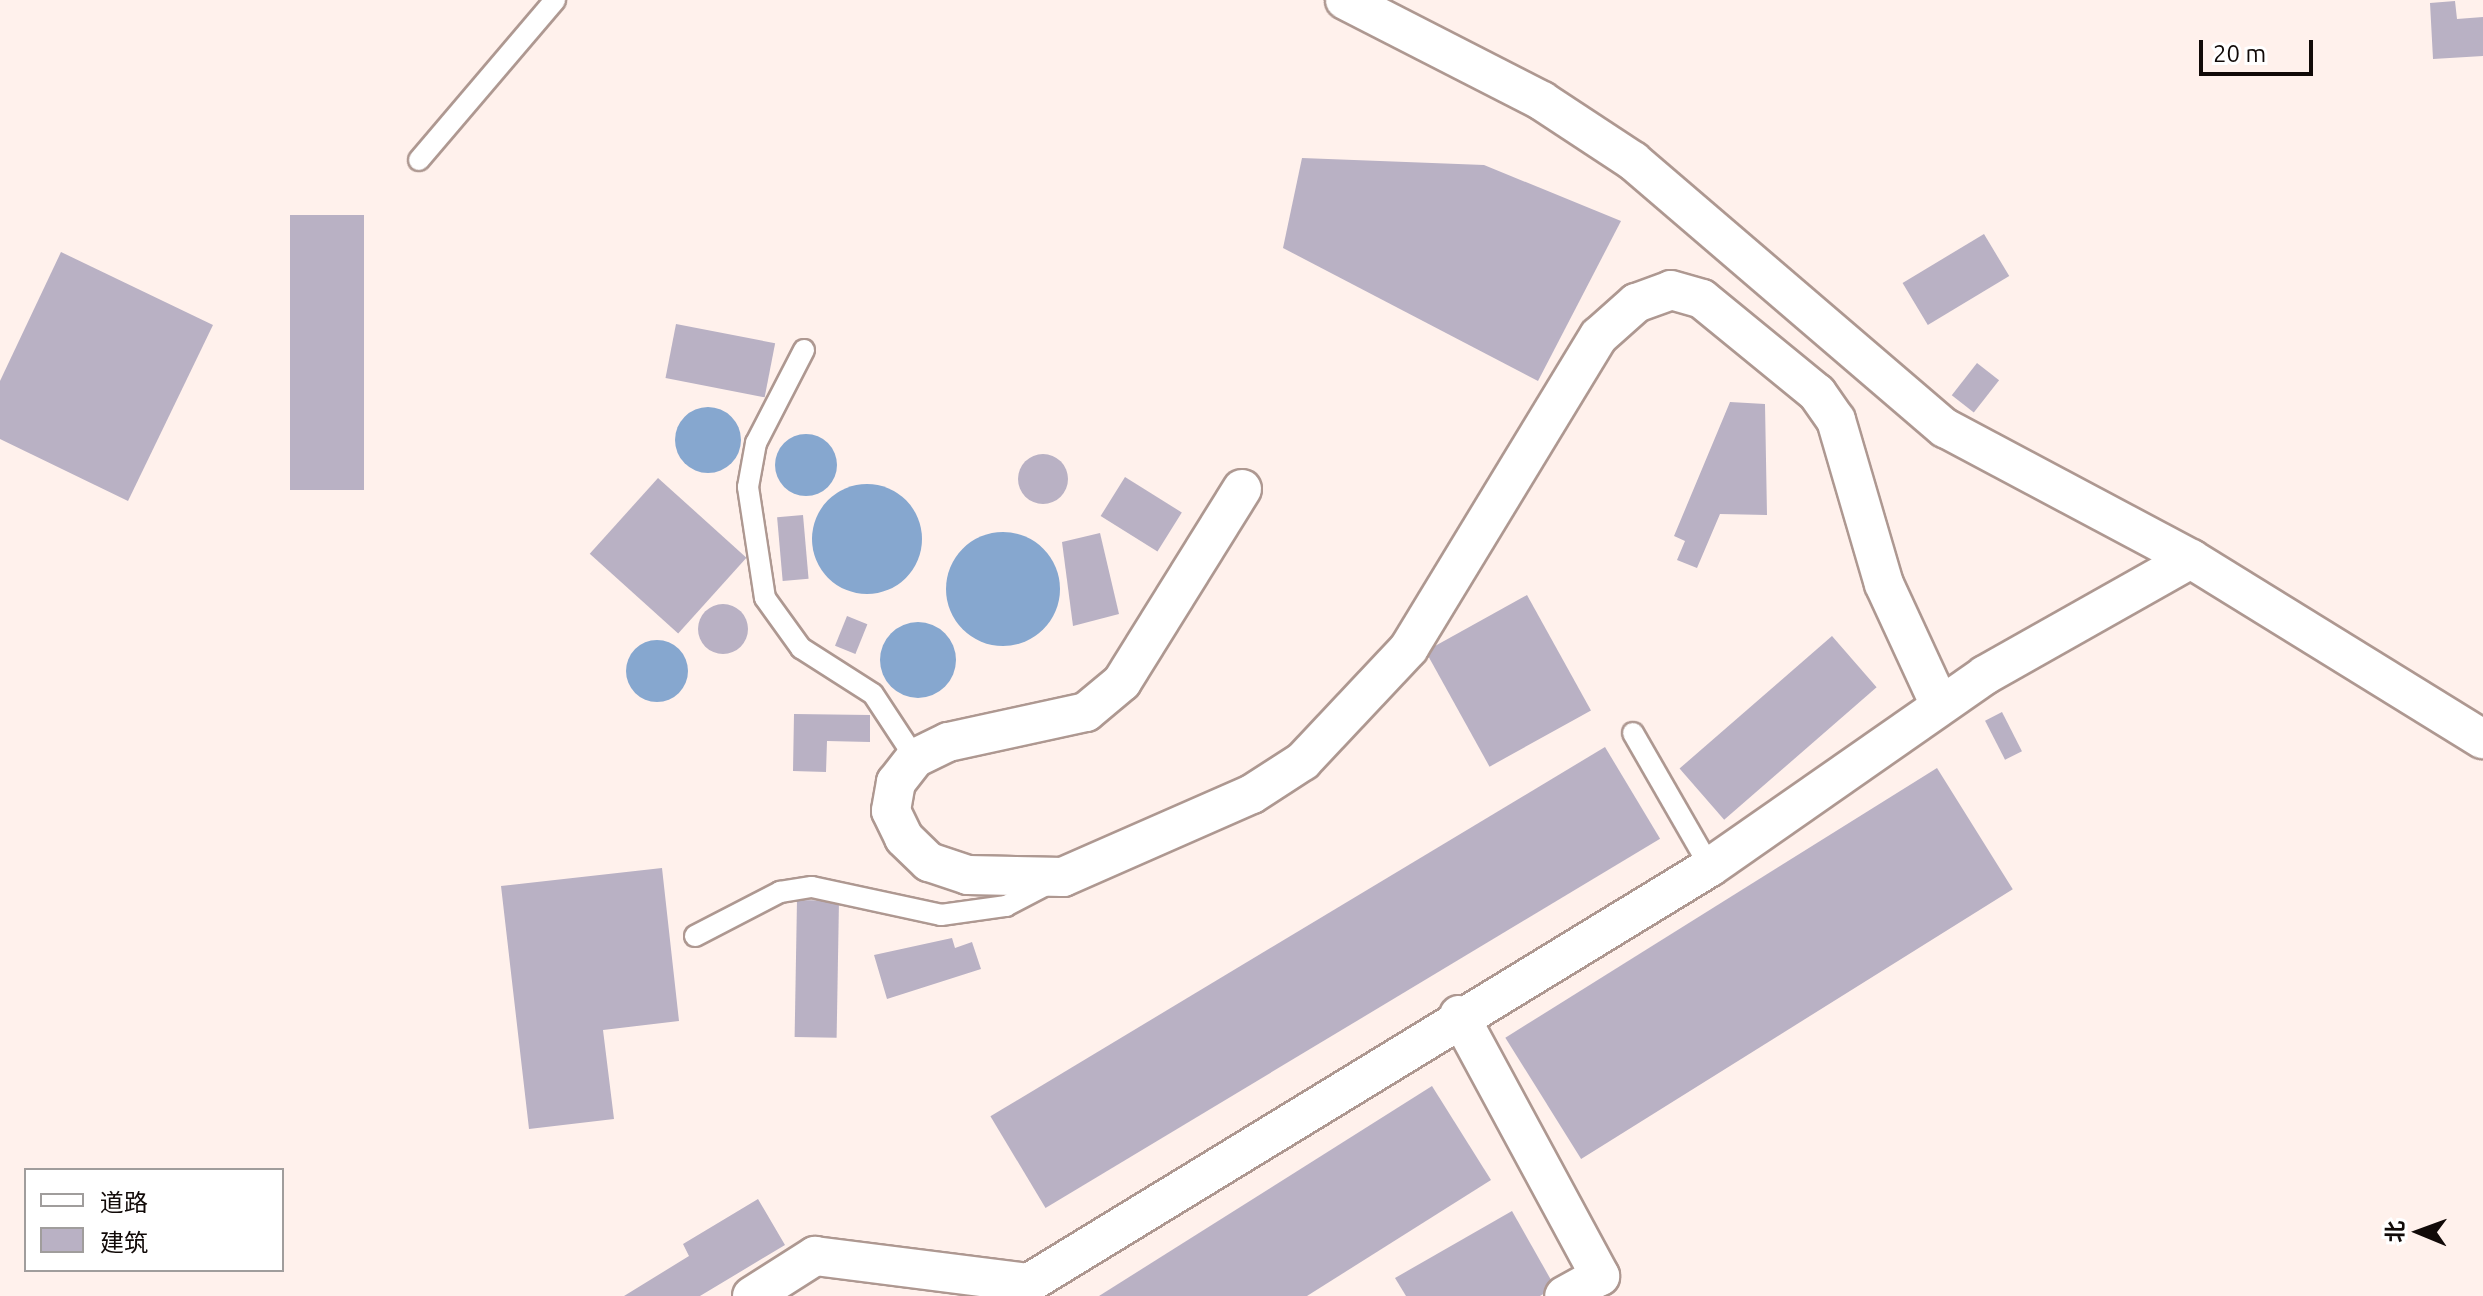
<!DOCTYPE html>
<html>
<head>
<meta charset="utf-8">
<style>
  body { margin:0 }
  #map { position:relative; width:2483px; height:1296px; overflow:hidden; background:#fff1ec; font-family:Ubuntu,"Noto Sans SC",sans-serif }
  div>[style] { position:absolute }
  .water>* { inset:0; background:#86a7cf }
  .round { border-radius:50% }
  .building>* { inset:0; background:#b9b1c4; transform-origin:0 0 }
  .roads { filter:drop-shadow(2px 0 #ae9891) drop-shadow(-2px 0 #ae9891) drop-shadow(0 2px #ae9891) drop-shadow(0 -2px #ae9891) }
  .lane>* { height:20px; margin:-10px; padding:0 10px; transform-origin:10px; border-radius:10px; background:#fff }
  .street>* { height:38px; margin:-19px; padding:0 19px; transform-origin:19px; border-radius:19px; background:#fff }
  span { translate:-50% -50%; white-space:nowrap; text-align:center; line-height:1.15; -webkit-text-stroke:8px #fff; paint-order:stroke }
  .legend { position:absolute; left:24px; top:1168px; width:260px; height:104px; box-sizing:border-box; background:#fff; border:2px solid #a09d9c; margin:0; padding:10px 14px; list-style:none; font-size:24px; color:#110a08 }
  .legend li { display:flex; align-items:center; gap:16px; height:40px }
  .legend b { width:40px; border:2px solid #a09d9c }
  .north { position:absolute; left:2379px; top:1192px; width:80px; height:80px; -webkit-text-stroke:6px #fff; paint-order:stroke; rotate:271deg; font-size:22px; font-weight:700; line-height:32px; text-align:center; color:#110a08 }
  .north::after { content:''; display:block; margin:auto; width:28px; height:36px; background:#110a08; clip-path:polygon(50% 0,100% 100%,50% 72%,0 100%) }
  .scale { position:absolute; left:2199px; top:40px; width:114px; height:36px; box-sizing:border-box; border:4px solid #110a08; border-top:0; padding-left:10px; font-size:24px; line-height:28px; white-space:nowrap; color:#110a08; -webkit-text-stroke:6px #fff; paint-order:stroke }
</style>
</head>
<body>
<div id="map">
  <div class="water">
    <i class="round" style="left:675px;top:407px;width:66px;height:66px"></i>
    <i class="round" style="left:775px;top:434px;width:62px;height:62px"></i>
    <i class="round" style="left:812px;top:484px;width:110px;height:110px"></i>
    <i class="round" style="left:946px;top:532px;width:114px;height:114px"></i>
    <i class="round" style="left:880px;top:622px;width:76px;height:76px"></i>
    <i class="round" style="left:626px;top:640px;width:62px;height:62px"></i>
  </div>
  <div class="building">
    <i style="clip-path:polygon(2455px 1px,2457px 19px,2483px 17px,2483px 56px,2433px 59px,2430px 3px)"></i>
    <i style="clip-path:polygon(1302px 158px,1484px 165px,1621px 221px,1538px 381px,1283px 248px)"></i>
    <i style="left:290px;top:215px;width:74px;height:275px"></i>
    <i style="left:1984px;top:234px;width:49px;height:95px;rotate:59deg"></i>
    <i style="clip-path:polygon(61px 252px,213px 325px,128px 501px,0 439px,0 381px)"></i>
    <i style="left:676px;top:324px;width:101px;height:55px;rotate:11deg"></i>
    <i style="left:1977px;top:363px;width:28px;height:41px;rotate:38deg"></i>
    <i style="clip-path:polygon(1730px 402px,1765px 404px,1767px 515px,1720px 514px,1697px 568px,1677px 560px,1685px 541px,1674px 536px)"></i>
    <i class="round" style="left:1018px;top:454px;width:50px;height:50px"></i>
    <i style="left:1125px;top:477px;width:67px;height:46px;rotate:32deg"></i>
    <i style="left:658px;top:478px;width:119px;height:102px;rotate:42deg"></i>
    <i style="left:803px;top:515px;width:64px;height:26px;rotate:85deg"></i>
    <i style="clip-path:polygon(1100px 533px,1119px 614px,1073px 626px,1062px 542px)"></i>
    <i style="left:1527px;top:595px;width:132px;height:116px;rotate:61deg"></i>
    <i class="round" style="left:698px;top:604px;width:50px;height:50px"></i>
    <i style="left:847px;top:616px;width:22px;height:32px;rotate:22deg"></i>
    <i style="left:1832px;top:636px;width:68px;height:202px;rotate:49deg"></i>
    <i style="left:2002px;top:712px;width:44px;height:19px;rotate:63deg"></i>
    <i style="clip-path:polygon(794px 714px,870px 715px,870px 742px,827px 741px,826px 772px,793px 771px)"></i>
    <i style="left:1605px;top:747px;width:107px;height:717px;rotate:59deg"></i>
    <i style="left:1937px;top:768px;width:143px;height:509px;rotate:58deg"></i>
    <i style="clip-path:polygon(662px 868px,679px 1021px,603px 1030px,614px 1119px,529px 1129px,501px 886px)"></i>
    <i style="left:797px;top:900px;width:42px;height:137px;rotate:1deg"></i>
    <i style="clip-path:polygon(952px 938px,955px 948px,972px 942px,981px 969px,887px 999px,874px 955px)"></i>
    <i style="clip-path:polygon(1432px 1086px,1491px 1180px,1307px 1296px,1099px 1296px)"></i>
    <i style="clip-path:polygon(758px 1199px,785px 1245px,700px 1296px,624px 1296px,689px 1256px,683px 1244px)"></i>
    <i style="clip-path:polygon(1512px 1211px,1555px 1287px,1540px 1296px,1406px 1296px,1395px 1278px)"></i>
  </div>
  <div class="roads">
    <div class="lane">
      <i style="left:419px;top:160px;width:210px;rotate:-49.6deg"></i>
      <i style="left:804px;top:350px;width:105px;rotate:117.3deg"></i>
      <i style="left:756px;top:443px;width:45px;rotate:100.3deg"></i>
      <i style="left:748px;top:487px;width:112px;rotate:81.3deg"></i>
      <i style="left:765px;top:598px;width:62px;rotate:54.2deg"></i>
      <i style="left:801px;top:648px;width:85px;rotate:32.6deg"></i>
      <i style="left:873px;top:694px;width:77px;rotate:56.7deg"></i>
      <i style="left:1633px;top:733px;width:155px;rotate:60.1deg"></i>
      <i style="left:695px;top:936px;width:96px;rotate:-27.4deg"></i>
      <i style="left:780px;top:892px;width:32px;rotate:-9deg"></i>
      <i style="left:812px;top:887px;width:132px;rotate:12.2deg"></i>
      <i style="left:941px;top:915px;width:66px;rotate:-7.9deg"></i>
      <i style="left:1006px;top:906px;width:47px;rotate:-27.6deg"></i>
    </div>
    <div class="street">
      <i style="left:1345px;top:0;width:221px;rotate:27.1deg"></i>
      <i style="left:1542px;top:101px;width:109px;rotate:33.4deg"></i>
      <i style="left:1633px;top:161px;width:411px;rotate:40.6deg"></i>
      <i style="left:1945px;top:428px;width:279px;rotate:28deg"></i>
      <i style="left:2191px;top:559px;width:343px;rotate:31.7deg"></i>
      <i style="left:1242px;top:489px;width:227px;rotate:121.9deg"></i>
      <i style="left:1122px;top:682px;width:47px;rotate:140.2deg"></i>
      <i style="left:1086px;top:712px;width:141px;rotate:167.7deg"></i>
      <i style="left:948px;top:742px;width:37px;rotate:154deg"></i>
      <i style="left:915px;top:758px;width:31px;rotate:128deg"></i>
      <i style="left:896px;top:782px;width:29px;rotate:100deg"></i>
      <i style="left:891px;top:811px;width:30px;rotate:64deg"></i>
      <i style="left:904px;top:838px;width:35px;rotate:44deg"></i>
      <i style="left:929px;top:862px;width:41px;rotate:18.4deg"></i>
      <i style="left:968px;top:875px;width:95px;rotate:1.2deg"></i>
      <i style="left:1063px;top:877px;width:206px;rotate:-23.7deg"></i>
      <i style="left:1252px;top:794px;width:61px;rotate:-32.9deg"></i>
      <i style="left:1303px;top:761px;width:155px;rotate:-46.8deg"></i>
      <i style="left:1409px;top:648px;width:365px;rotate:-58.7deg"></i>
      <i style="left:1599px;top:336px;width:50px;rotate:-41.7deg"></i>
      <i style="left:1636px;top:303px;width:37px;rotate:-20deg"></i>
      <i style="left:1671px;top:290px;width:32px;rotate:16deg"></i>
      <i style="left:1702px;top:299px;width:149px;rotate:39.3deg"></i>
      <i style="left:1817px;top:393px;width:33px;rotate:55deg"></i>
      <i style="left:1836px;top:420px;width:171px;rotate:73.7deg"></i>
      <i style="left:1884px;top:584px;width:133px;rotate:65.2deg"></i>
      <i style="left:1459px;top:1015px;width:297px;rotate:61.6deg"></i>
      <i style="left:1600px;top:1276px;width:41px;rotate:150.9deg"></i>
      <i style="left:752px;top:1296px;width:75px;rotate:-32.4deg"></i>
      <i style="left:815px;top:1256px;width:216px;rotate:7.2deg"></i>
      <i style="left:1029px;top:1283px;width:798px;rotate:-31.42deg"></i>
      <i style="left:1710px;top:867px;width:335px;rotate:-34.9deg"></i>
      <i style="left:1985px;top:675px;width:236px;rotate:-29.4deg"></i>
    </div>
  </div>
  <ul class="legend">
  <li><b style="height:10px;background:#fff"></b>道路</li>
  <li><b style="height:22px;background:#b9b1c4"></b>建筑</li>
  </ul>
  <div class="north">北</div>
  <div class="scale">20 m</div>
</div>
</body>
</html>
